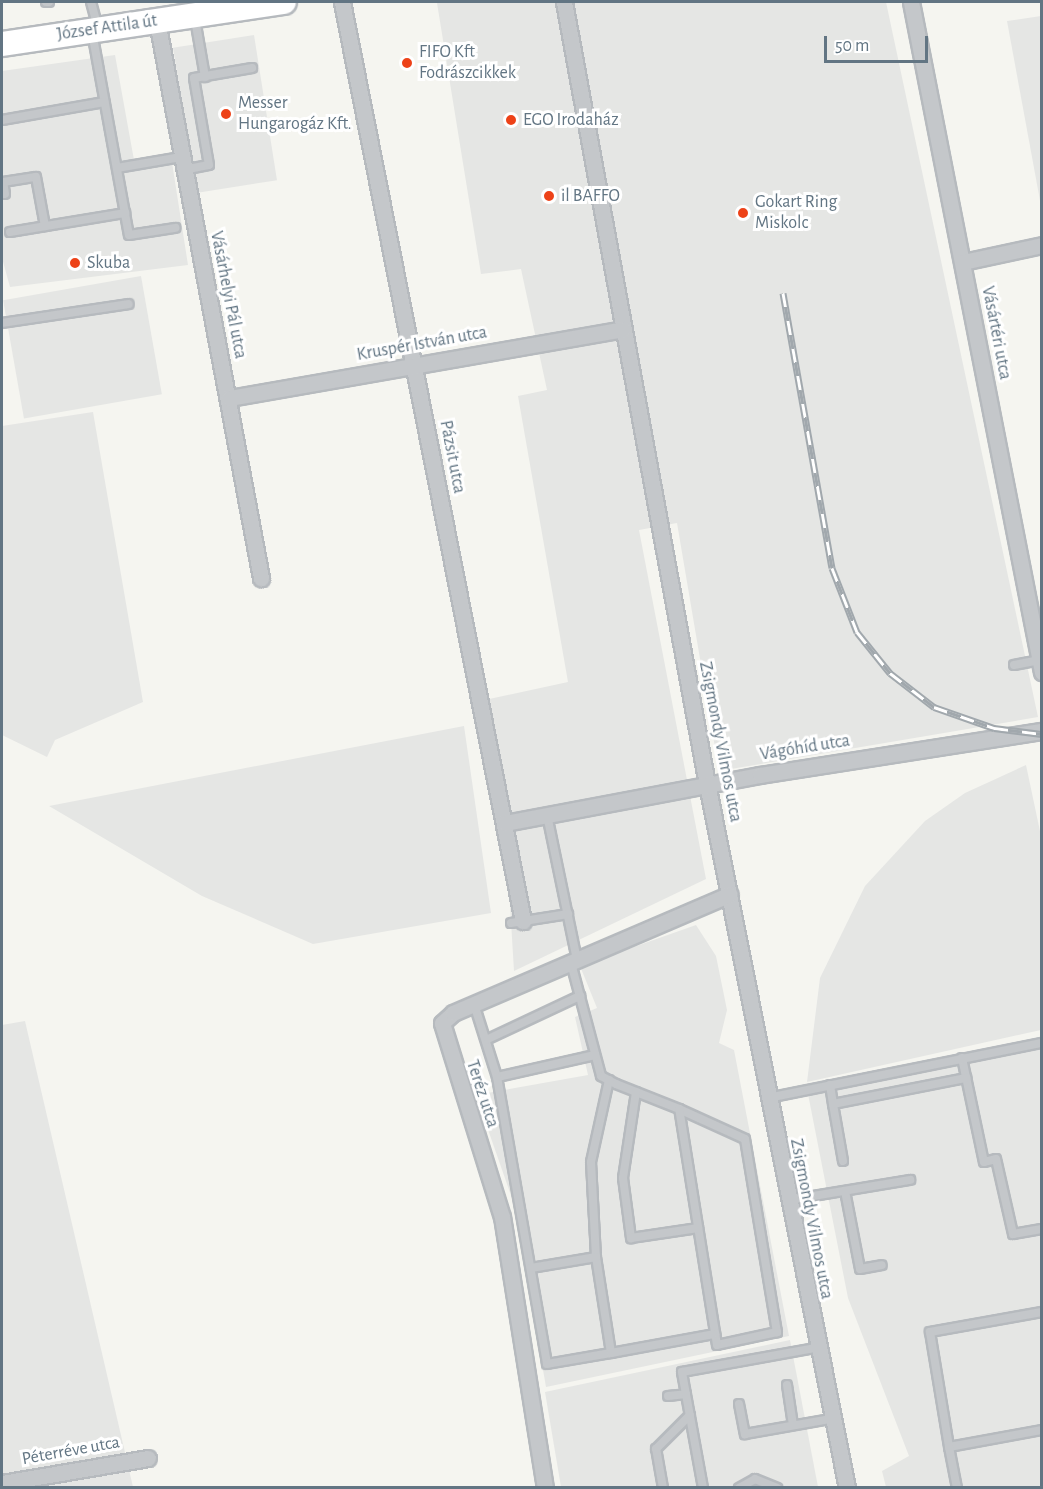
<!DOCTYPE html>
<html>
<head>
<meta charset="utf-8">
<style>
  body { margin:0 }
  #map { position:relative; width:1043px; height:1489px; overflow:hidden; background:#f5f5f0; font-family:"Alegreya Sans",sans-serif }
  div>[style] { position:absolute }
  .built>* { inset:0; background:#e5e6e4; transform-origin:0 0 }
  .roads { filter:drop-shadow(2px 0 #b6babe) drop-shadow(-2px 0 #b6babe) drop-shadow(0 2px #b6babe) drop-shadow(0 -2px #b6babe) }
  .service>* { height:8px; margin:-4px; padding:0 4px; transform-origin:4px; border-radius:4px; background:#c4c7ca }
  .minor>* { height:15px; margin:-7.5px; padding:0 7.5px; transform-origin:7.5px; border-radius:7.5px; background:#c4c7ca }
  .primary>* { height:24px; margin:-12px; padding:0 12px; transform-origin:12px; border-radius:12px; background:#fff }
  .rail>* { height:7px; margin-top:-3.5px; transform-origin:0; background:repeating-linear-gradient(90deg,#fff 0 14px,#a1a8ad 0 28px); box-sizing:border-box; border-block:2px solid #a1a8ad }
  .dots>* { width:16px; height:16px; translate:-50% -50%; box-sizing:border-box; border:3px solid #fff; border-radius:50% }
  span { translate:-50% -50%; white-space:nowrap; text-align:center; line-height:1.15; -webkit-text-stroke:6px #fff; paint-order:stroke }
  .street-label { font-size:18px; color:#627583 }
  .poi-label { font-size:18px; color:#627583 }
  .left { translate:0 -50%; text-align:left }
  .frame { position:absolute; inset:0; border:3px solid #627583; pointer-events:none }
  .scale { position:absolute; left:824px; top:36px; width:104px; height:27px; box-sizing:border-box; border:3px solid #627583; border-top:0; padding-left:8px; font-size:18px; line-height:21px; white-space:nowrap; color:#627583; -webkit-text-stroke:4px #fff; paint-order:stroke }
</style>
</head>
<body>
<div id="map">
  <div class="built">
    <i style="clip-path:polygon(886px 2px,1038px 717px,719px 771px,677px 523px,639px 530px,706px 879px,514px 971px,505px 823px,480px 701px,568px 682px,518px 396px,547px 390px,521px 269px,481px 274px,437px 3px)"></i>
    <i style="clip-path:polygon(1041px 16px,1042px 16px,1041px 206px,1007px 21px)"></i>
    <i style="left:254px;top:35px;width:147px;height:82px;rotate:81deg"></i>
    <i style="clip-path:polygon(115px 55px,134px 160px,171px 156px,188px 265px,10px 287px,2px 258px,2px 71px)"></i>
    <i style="left:141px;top:276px;width:120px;height:140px;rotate:80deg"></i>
    <i style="clip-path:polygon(93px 412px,143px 702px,55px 740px,47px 757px,2px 735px,2px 426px)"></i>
    <i style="clip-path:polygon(464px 726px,491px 913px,313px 944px,202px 896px,49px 806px)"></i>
    <i style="clip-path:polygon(1026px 765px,1041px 836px,1041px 1030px,807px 1082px,820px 978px,865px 886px,925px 821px,965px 793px)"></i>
    <i style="clip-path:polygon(696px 925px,716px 956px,727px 1010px,719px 1043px,734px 1050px,789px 1336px,546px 1387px,515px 1207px,476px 1095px,588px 1075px,575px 1017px,597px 1008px,580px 966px)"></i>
    <i style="clip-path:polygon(25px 1021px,133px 1487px,2px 1488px,2px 1025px)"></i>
    <i style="clip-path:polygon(1041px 1047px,1041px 1487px,886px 1487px,882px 1471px,909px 1456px,848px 1298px,808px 1094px)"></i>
    <i style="clip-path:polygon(790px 1340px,818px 1487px,561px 1487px,545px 1392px)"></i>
  </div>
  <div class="roads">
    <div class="service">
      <i style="left:46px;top:2px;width:3px"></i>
      <i style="left:91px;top:2px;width:27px;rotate:75deg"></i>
      <i style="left:195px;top:19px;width:59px;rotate:80.2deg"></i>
      <i style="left:92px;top:32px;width:206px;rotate:79.7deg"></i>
      <i style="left:129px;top:235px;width:47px;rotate:-8.7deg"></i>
      <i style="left:2px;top:120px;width:104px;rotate:-10deg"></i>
      <i style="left:117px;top:168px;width:65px;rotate:-9.8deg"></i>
      <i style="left:183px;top:170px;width:26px;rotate:-11deg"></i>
      <i style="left:209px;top:165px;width:88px;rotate:-99.8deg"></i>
      <i style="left:194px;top:78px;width:59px;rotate:-9.8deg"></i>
      <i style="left:5px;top:194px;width:12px;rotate:-99deg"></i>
      <i style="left:3px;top:182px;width:33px;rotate:-9deg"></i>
      <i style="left:36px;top:177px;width:50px;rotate:79.6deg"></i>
      <i style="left:10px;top:232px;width:117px;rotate:-9.4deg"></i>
      <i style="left:2px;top:323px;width:128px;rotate:-8.5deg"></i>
      <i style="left:1014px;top:665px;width:25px;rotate:-11deg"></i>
      <i style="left:547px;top:815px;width:148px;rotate:78.3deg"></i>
      <i style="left:511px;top:923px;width:58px;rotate:-9deg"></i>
      <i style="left:571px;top:963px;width:117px;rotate:75.1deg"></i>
      <i style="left:601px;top:1076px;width:17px;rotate:28deg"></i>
      <i style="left:616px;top:1084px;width:68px;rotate:21.6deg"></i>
      <i style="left:679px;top:1109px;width:72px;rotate:24.4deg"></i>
      <i style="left:745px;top:1139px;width:196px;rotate:80.6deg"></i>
      <i style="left:777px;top:1332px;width:61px;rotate:167.8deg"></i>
      <i style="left:717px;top:1345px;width:239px;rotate:-99.1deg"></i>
      <i style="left:474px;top:1004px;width:77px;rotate:72.5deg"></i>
      <i style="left:488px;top:1039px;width:102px;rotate:-25.1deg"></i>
      <i style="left:595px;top:1055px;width:100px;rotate:167.3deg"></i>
      <i style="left:497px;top:1077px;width:291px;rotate:80.1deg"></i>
      <i style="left:547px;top:1364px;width:65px;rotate:-9.8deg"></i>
      <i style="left:962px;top:1058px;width:106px;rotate:78.1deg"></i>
      <i style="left:984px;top:1162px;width:12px;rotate:-14deg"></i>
      <i style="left:996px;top:1159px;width:77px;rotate:77.2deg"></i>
      <i style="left:1013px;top:1234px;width:29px;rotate:-10deg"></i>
      <i style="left:609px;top:1080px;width:84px;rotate:102.4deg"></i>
      <i style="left:591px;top:1162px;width:95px;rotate:87deg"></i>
      <i style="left:596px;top:1257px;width:97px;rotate:81.1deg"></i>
      <i style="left:611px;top:1353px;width:106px;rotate:-10.4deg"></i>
      <i style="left:830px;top:1085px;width:19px;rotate:81deg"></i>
      <i style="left:636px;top:1092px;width:87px;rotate:98.6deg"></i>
      <i style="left:623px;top:1178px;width:61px;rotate:82.4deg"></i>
      <i style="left:631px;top:1238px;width:68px;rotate:-8.5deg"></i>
      <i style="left:768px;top:1098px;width:279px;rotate:-11.4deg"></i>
      <i style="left:843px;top:1161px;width:58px;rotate:-100deg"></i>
      <i style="left:833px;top:1104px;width:136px;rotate:-11.1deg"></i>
      <i style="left:845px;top:1191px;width:79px;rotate:79.1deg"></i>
      <i style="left:860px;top:1269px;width:22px;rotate:-10deg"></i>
      <i style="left:789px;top:1200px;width:123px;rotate:-9.4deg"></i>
      <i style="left:531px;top:1268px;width:66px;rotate:-9.6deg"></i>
      <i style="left:1042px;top:1312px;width:114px;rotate:169.9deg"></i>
      <i style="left:930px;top:1332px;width:117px;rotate:80.6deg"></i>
      <i style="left:949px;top:1447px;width:95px;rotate:-10.4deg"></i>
      <i style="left:787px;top:1385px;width:40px;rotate:81.5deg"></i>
      <i style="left:668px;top:1396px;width:18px;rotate:-6deg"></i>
      <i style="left:739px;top:1404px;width:31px;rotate:79deg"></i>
      <i style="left:745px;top:1434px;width:86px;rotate:-10deg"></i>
      <i style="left:949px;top:1447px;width:42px;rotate:79deg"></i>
      <i style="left:663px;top:1488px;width:40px;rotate:-100deg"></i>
      <i style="left:656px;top:1449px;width:48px;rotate:-45deg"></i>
      <i style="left:703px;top:1488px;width:118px;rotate:-100.3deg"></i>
      <i style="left:682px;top:1372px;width:136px;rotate:-10.2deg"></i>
      <i style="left:739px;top:1488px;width:18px;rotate:-29deg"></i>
      <i style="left:755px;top:1479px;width:24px;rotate:22deg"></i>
    </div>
    <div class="minor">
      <i style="left:342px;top:2px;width:937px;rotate:78.86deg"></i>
      <i style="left:564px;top:2px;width:795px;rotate:79.64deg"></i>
      <i style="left:707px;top:784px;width:718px;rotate:78.75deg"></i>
      <i style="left:911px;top:2px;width:683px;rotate:78.94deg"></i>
      <i style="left:157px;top:21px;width:567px;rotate:79.42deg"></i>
      <i style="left:963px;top:262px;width:81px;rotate:-12.1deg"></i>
      <i style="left:229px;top:398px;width:400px;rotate:-9.9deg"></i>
      <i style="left:505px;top:823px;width:259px;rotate:-10.7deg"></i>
      <i style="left:760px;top:775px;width:285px;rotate:-8.9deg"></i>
      <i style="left:2px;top:1483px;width:148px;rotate:-9.7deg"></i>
      <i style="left:545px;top:1488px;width:274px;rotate:-99deg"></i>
      <i style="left:502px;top:1217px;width:203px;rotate:-107.2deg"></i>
      <i style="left:442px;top:1023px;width:15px;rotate:-42deg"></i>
      <i style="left:453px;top:1013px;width:301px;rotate:-23.2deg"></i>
    </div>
    <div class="primary">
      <i style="left:2px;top:44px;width:285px;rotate:-8.5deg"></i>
    </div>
  </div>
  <div class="rail">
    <i style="left:783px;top:293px;width:279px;rotate:79.9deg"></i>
    <i style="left:832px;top:568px;width:69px;rotate:68.7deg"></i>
    <i style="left:857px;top:632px;width:53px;rotate:51.2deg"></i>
    <i style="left:890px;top:673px;width:56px;rotate:37.7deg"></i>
    <i style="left:934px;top:707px;width:64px;rotate:19.3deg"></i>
    <i style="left:994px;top:728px;width:48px;rotate:7.1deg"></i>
  </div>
  <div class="dots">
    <i style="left:407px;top:63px;background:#ed4218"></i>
    <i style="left:226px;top:114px;background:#ed4218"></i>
    <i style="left:511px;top:120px;background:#ed4218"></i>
    <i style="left:549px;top:196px;background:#ed4218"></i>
    <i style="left:743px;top:213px;background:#ed4218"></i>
    <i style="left:75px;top:263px;background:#ed4218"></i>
  </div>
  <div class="street-label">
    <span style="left:107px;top:28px;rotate:-8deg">József Attila út</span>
    <span style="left:228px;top:295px;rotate:79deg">Vásárhelyi Pál utca</span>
    <span style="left:996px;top:333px;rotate:79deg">Vásártéri utca</span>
    <span style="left:422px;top:344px;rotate:-10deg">Kruspér István utca</span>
    <span style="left:452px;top:457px;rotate:79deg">Pázsit utca</span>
    <span style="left:720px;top:742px;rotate:79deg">Zsigmondy Vilmos utca</span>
    <span style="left:805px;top:748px;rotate:-9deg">Vágóhíd utca</span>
    <span style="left:482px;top:1094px;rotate:72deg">Teréz utca</span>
    <span style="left:811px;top:1219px;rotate:79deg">Zsigmondy Vilmos utca</span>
    <span style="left:71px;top:1451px;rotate:-10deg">Péterréve utca</span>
  </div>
  <div class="poi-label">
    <span class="left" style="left:419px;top:63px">FIFO Kft<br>Fodrászcikkek</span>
    <span class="left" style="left:238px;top:114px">Messer<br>Hungarogáz Kft.</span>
    <span class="left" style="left:523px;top:120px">EGO Irodaház</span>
    <span class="left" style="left:561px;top:196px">il BAFFO</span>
    <span class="left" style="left:755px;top:213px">Gokart Ring<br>Miskolc</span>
    <span class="left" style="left:87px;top:263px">Skuba</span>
  </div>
  <div class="frame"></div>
  <div class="scale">50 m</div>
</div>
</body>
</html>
